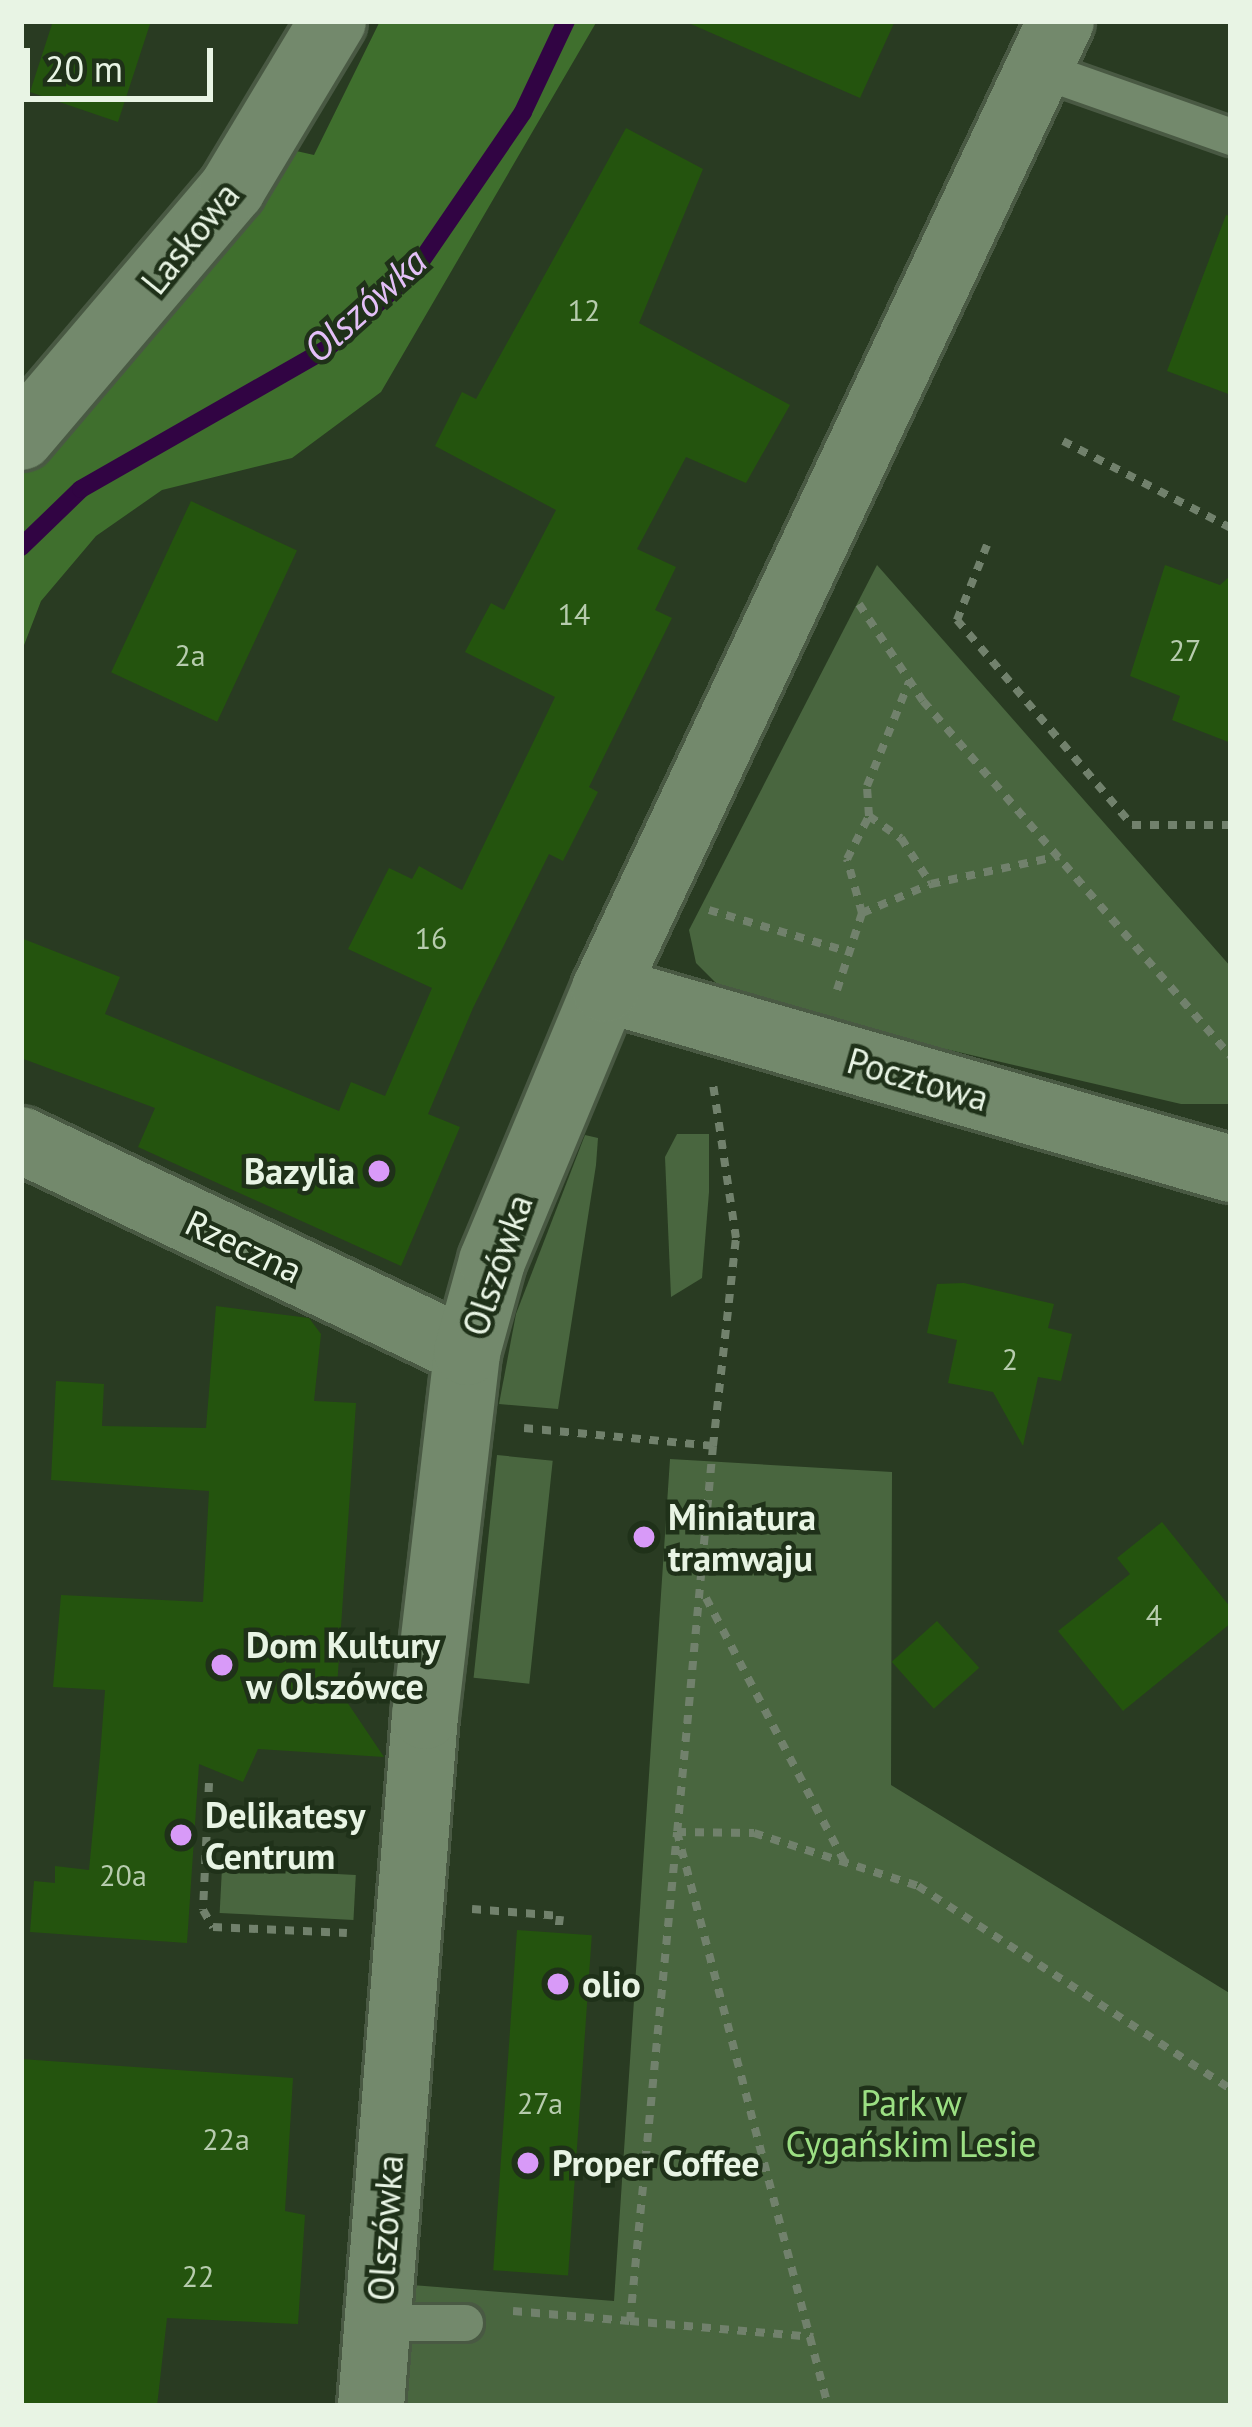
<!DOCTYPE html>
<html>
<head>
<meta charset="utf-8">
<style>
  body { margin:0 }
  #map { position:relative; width:1252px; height:2427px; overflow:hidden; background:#293b22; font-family:"PT Sans",sans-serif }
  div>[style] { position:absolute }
  .green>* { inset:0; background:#49663f; transform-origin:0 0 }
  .forest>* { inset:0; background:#3f6f2d }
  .stream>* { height:18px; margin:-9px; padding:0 9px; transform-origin:9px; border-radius:9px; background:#310443 }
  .building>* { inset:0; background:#24540e; transform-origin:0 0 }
  .path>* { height:8px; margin-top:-4px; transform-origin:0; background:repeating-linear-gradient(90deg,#71816c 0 9px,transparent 0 18px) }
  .roads { filter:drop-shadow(3px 0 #495943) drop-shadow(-3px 0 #495943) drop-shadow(0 3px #495943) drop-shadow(0 -3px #495943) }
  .service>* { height:36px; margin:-18px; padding:0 18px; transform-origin:18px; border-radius:18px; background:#73896c }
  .minor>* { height:66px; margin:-33px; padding:0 33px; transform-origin:33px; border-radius:33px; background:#73896c }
  .tertiary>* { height:66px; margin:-33px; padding:0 33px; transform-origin:33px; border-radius:33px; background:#73896c }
  .dots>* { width:33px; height:33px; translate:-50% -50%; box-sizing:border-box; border:6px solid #1f3119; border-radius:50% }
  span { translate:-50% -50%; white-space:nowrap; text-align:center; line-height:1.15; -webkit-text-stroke:9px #1f3119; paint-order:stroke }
  .number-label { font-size:30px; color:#b7ccae }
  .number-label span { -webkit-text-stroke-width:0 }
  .street-label { font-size:36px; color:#e8f4e4 }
  .poi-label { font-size:36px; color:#e8f4e4; font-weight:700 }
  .right { translate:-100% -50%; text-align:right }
  .left { translate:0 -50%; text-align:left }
  .park-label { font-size:36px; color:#9bdf83 }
  .water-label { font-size:39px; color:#e3bff7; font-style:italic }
  .frame { position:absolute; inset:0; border:24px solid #e8f4e4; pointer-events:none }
  .scale { position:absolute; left:24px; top:48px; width:189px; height:54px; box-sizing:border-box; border:6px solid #e8f4e4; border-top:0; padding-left:15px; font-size:36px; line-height:42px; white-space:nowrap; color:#e8f4e4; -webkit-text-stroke:9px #1f3119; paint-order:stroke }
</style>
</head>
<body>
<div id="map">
  <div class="green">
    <i style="clip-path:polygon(877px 565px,1231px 967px,1231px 1104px,1181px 1104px,732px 999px,696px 963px,689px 930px)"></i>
    <i style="clip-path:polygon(677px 1134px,709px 1134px,709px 1192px,702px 1278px,671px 1297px,665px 1157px)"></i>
    <i style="clip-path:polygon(585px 1135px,598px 1138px,596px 1165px,558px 1409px,499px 1404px,516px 1314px)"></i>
    <i style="left:497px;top:1455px;width:56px;height:224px;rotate:6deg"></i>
    <i style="clip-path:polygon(670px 1459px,892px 1472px,891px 1785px,1231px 1994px,1231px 2406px,396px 2406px,412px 2285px,614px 2301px)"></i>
    <i style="left:222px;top:1868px;width:134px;height:45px;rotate:3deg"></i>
  </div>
  <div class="forest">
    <i style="clip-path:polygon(380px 21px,597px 21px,381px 392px,292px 458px,162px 490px,96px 536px,41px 601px,21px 653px,21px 463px,283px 148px,314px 155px)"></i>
  </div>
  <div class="stream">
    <i style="left:21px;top:547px;width:83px;rotate:-44deg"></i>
    <i style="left:81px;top:489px;width:281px;rotate:-29.7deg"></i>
    <i style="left:325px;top:350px;width:120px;rotate:-41.6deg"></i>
    <i style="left:415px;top:270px;width:191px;rotate:-55.6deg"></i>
    <i style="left:523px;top:112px;width:101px;rotate:-64.7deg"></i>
  </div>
  <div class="building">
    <i style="clip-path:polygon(53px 21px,151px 21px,118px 122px,30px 92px)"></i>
    <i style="clip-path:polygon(684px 21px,895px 21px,860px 98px)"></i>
    <i style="clip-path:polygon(626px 128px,703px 169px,639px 323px,790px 405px,746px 483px,686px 457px,637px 549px,676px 567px,655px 610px,672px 618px,589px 787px,598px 792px,563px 861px,549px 854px,473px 1008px,428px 1114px,460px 1127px,401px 1266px,138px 1147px,155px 1108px,21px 1058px,21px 938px,120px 977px,105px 1014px,339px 1111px,351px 1082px,385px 1096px,432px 988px,348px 949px,389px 868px,412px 879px,419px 866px,462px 890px,555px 697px,465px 652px,491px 603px,504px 610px,556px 510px,435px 446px,462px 392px,476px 399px)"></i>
    <i style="clip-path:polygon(1226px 215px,1231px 216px,1231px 395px,1167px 371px)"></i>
    <i style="left:191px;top:501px;width:117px;height:189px;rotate:25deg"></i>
    <i style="clip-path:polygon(1165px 565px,1220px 585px,1231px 575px,1231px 743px,1172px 720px,1180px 696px,1130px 676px)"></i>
    <i style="clip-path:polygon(964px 1283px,1054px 1304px,1048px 1328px,1072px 1334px,1061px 1381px,1038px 1377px,1023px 1446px,993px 1392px,948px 1383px,957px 1340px,927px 1333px,937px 1284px)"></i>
    <i style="clip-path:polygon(216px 1306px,309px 1318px,321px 1334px,314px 1401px,356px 1403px,337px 1687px,384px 1757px,258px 1749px,243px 1782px,199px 1764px,187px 1943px,30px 1932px,34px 1881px,55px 1883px,55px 1866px,89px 1870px,100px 1756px,105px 1690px,53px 1687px,61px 1595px,203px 1602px,209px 1491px,51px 1480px,56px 1381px,104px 1384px,102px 1426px,206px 1428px)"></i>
    <i style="clip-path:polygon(1162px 1522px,1231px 1608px,1231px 1623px,1123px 1711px,1058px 1631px,1130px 1574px,1117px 1558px)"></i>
    <i style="left:937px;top:1621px;width:63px;height:61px;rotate:48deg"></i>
    <i style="left:517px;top:1930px;width:75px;height:341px;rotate:4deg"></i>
    <i style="clip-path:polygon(21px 2059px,293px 2078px,285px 2211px,305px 2215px,298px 2324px,167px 2318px,157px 2406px,21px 2406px)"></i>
  </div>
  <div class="path">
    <i style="left:1063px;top:441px;width:189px;rotate:27.4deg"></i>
    <i style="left:987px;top:545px;width:81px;rotate:111.8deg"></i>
    <i style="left:957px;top:620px;width:270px;rotate:49.5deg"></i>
    <i style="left:1132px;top:825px;width:99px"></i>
    <i style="left:859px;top:604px;width:116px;rotate:56.6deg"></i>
    <i style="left:923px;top:701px;width:470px;rotate:49.1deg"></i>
    <i style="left:869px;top:816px;width:30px;rotate:-94deg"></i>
    <i style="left:867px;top:786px;width:112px;rotate:-68deg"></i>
    <i style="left:709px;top:910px;width:146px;rotate:16.7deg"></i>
    <i style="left:862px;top:913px;width:56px;rotate:-105.5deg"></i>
    <i style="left:847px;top:859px;width:48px;rotate:-62.9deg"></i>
    <i style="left:869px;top:816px;width:39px;rotate:35deg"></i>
    <i style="left:901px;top:838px;width:55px;rotate:56.9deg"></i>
    <i style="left:837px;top:990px;width:81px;rotate:-72deg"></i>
    <i style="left:862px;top:913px;width:75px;rotate:-22.8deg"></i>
    <i style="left:931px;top:884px;width:131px;rotate:-12.3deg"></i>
    <i style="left:524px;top:1428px;width:190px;rotate:5.4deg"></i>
    <i style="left:713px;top:1446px;width:209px;rotate:-83.7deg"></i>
    <i style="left:736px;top:1238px;width:156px;rotate:-98.5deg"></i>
    <i style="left:713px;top:1446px;width:388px;rotate:95.3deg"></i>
    <i style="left:677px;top:1832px;width:594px;rotate:75.26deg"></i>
    <i style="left:706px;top:1598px;width:304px;rotate:62.3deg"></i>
    <i style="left:209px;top:1783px;width:127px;rotate:92.7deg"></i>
    <i style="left:203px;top:1910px;width:20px;rotate:60deg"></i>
    <i style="left:213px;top:1927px;width:134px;rotate:2.6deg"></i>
    <i style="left:472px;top:1909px;width:88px;rotate:4.5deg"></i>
    <i style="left:560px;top:1916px;width:16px;rotate:97deg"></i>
    <i style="left:513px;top:2311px;width:117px;rotate:4.9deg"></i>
    <i style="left:630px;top:2321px;width:491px;rotate:-84.5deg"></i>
    <i style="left:677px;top:1832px;width:77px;rotate:0.7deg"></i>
    <i style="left:754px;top:1833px;width:172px;rotate:17.9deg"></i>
    <i style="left:918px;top:1886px;width:373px;rotate:33deg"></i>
    <i style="left:630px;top:2321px;width:184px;rotate:5deg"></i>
  </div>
  <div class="roads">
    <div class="service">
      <i style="left:1038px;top:69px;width:205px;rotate:19.4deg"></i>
      <i style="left:378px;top:2323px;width:87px"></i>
    </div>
    <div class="minor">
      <i style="left:21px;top:437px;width:326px;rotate:-49.6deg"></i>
      <i style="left:232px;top:189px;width:196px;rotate:-59deg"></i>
      <i style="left:605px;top:989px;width:651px;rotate:16.04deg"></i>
      <i style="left:21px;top:1140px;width:494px;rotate:25.4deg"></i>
      <i style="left:371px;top:2406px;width:692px;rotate:-85.53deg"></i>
    </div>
    <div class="tertiary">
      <i style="left:425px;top:1716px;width:366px;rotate:-83.4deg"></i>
      <i style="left:467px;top:1352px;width:94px;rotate:-74.6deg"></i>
      <i style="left:492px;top:1261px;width:295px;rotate:-67.4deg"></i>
      <i style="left:605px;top:989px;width:1070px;rotate:-64.78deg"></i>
    </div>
  </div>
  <div class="dots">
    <i style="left:379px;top:1171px;background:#d89af8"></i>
    <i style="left:644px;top:1537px;background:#d89af8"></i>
    <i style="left:222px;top:1665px;background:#d89af8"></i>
    <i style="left:181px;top:1835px;background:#d89af8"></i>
    <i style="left:558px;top:1984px;background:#d89af8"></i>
    <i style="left:528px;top:2163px;background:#d89af8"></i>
  </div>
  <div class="number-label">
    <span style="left:584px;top:310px">12</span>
    <span style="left:574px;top:614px">14</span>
    <span style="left:1185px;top:650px">27</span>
    <span style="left:190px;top:655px">2a</span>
    <span style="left:431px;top:938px">16</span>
    <span style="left:1010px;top:1359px">2</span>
    <span style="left:1154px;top:1615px">4</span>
    <span style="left:123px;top:1875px">20a</span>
    <span style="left:540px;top:2103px">27a</span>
    <span style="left:226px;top:2139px">22a</span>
    <span style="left:198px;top:2276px">22</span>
  </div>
  <div class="street-label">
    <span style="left:190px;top:238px;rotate:-51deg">Laskowa</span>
    <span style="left:918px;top:1079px;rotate:16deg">Pocztowa</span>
    <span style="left:244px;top:1246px;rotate:25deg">Rzeczna</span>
    <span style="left:497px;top:1265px;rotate:-71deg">Olszówka</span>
    <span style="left:385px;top:2228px;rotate:-86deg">Olszówka</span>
  </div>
  <div class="poi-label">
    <span class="right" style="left:355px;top:1171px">Bazylia</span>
    <span class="left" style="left:668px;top:1537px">Miniatura<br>tramwaju</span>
    <span class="left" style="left:246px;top:1665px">Dom Kultury<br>w Olszówce</span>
    <span class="left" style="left:205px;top:1835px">Delikatesy<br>Centrum</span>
    <span class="left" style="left:582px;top:1984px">olio</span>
    <span class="left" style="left:552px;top:2163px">Proper Coffee</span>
  </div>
  <div class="park-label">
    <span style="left:911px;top:2123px">Park w<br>Cygańskim Lesie</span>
  </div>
  <div class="water-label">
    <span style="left:365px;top:305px;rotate:-42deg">Olszówka</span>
  </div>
  <div class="frame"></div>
  <div class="scale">20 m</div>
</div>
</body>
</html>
